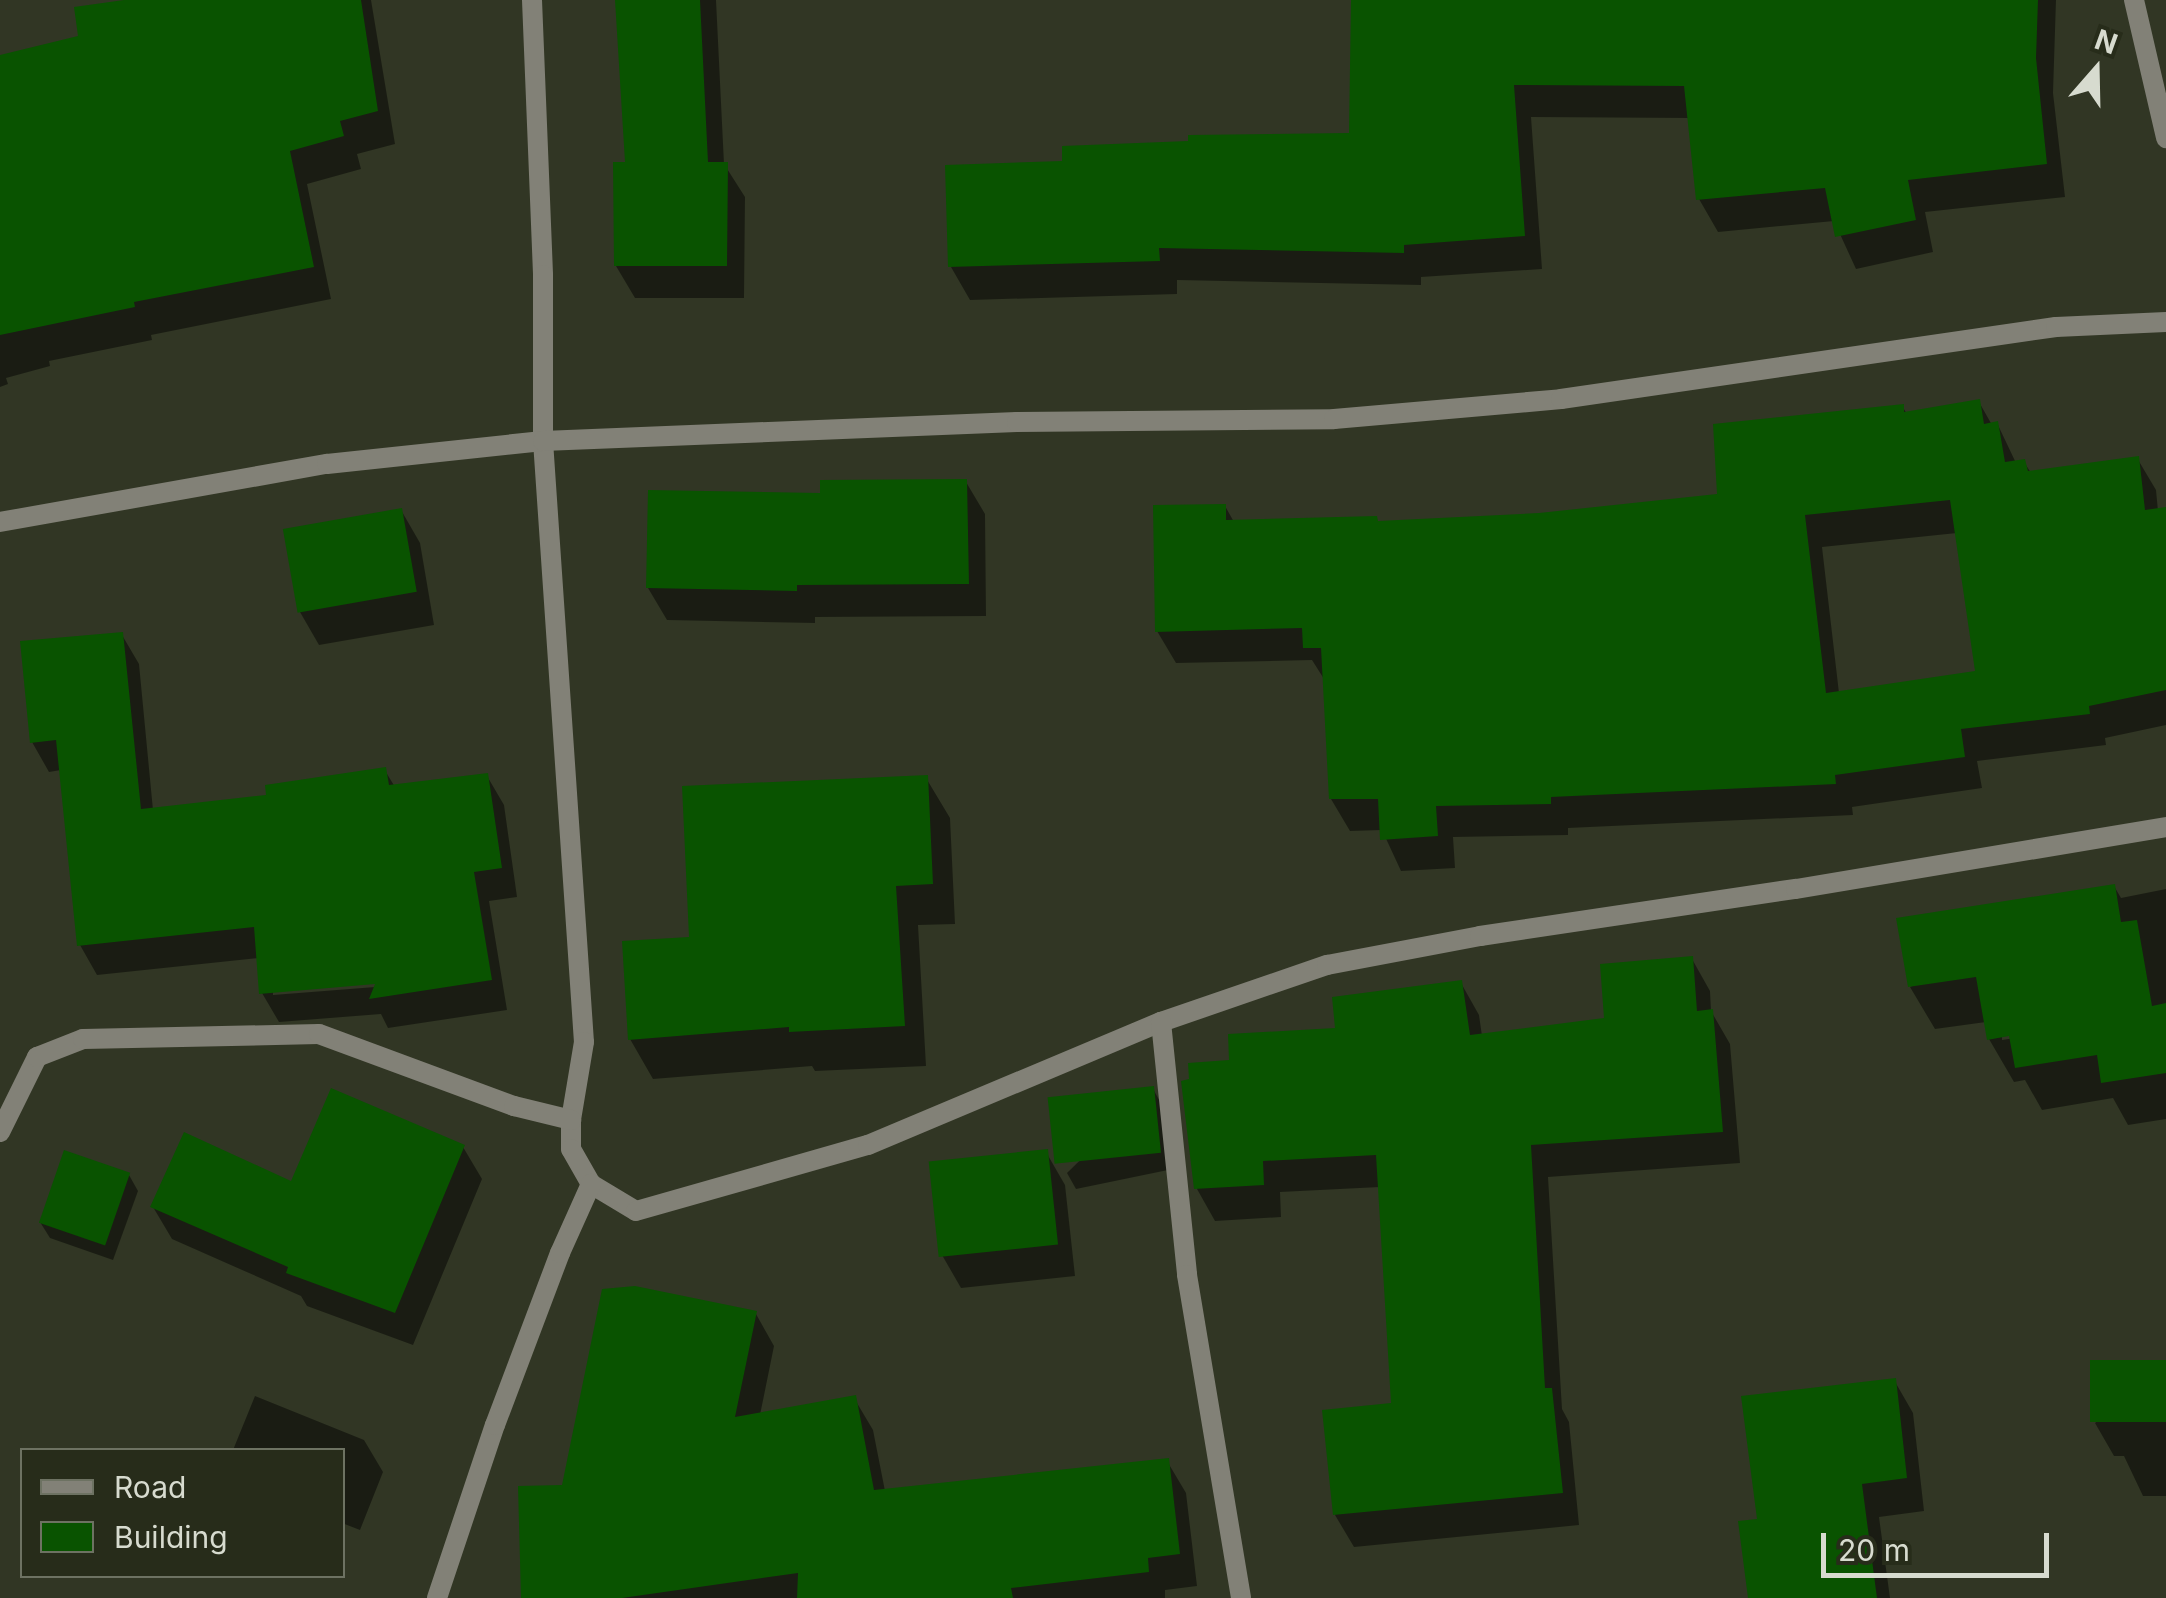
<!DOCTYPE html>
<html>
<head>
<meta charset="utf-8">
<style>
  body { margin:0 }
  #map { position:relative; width:2166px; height:1598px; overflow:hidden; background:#313624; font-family:Inter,sans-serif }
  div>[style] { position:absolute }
  .shadow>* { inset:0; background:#0007 }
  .building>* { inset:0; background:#095300; transform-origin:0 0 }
  .street>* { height:20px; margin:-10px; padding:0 10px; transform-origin:10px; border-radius:10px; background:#828177 }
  span { translate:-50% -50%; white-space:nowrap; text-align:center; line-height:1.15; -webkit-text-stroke:8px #272c1a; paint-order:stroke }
  .legend { position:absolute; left:20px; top:1448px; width:325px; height:130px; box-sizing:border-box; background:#272c1a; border:2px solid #6d7262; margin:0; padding:12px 18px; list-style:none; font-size:30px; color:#d7dbcf }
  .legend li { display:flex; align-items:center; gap:20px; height:50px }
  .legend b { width:50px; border:2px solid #6d7262 }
  .north { position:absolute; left:2046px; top:20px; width:100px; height:100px; -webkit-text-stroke:8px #272c1a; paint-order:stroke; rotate:20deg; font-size:28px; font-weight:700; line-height:40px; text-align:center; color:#d7dbcf }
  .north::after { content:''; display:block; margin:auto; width:35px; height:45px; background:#d7dbcf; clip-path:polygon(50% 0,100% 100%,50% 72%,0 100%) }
  .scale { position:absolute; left:1821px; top:1533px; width:228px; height:45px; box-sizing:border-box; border:5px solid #d7dbcf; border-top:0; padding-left:12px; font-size:30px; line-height:35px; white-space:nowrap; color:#d7dbcf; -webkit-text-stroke:8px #272c1a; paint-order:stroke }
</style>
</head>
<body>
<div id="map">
  <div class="shadow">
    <i style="clip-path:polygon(144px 0,371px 0,395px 144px,357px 154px,361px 169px,307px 184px,331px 299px,151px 335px,152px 340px,49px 361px,50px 366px,6px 378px,8px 384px,0 387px,0 58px,80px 38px)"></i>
    <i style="clip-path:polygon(617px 0,716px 0,724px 164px,745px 197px,744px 298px,635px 298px,616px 266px,627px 164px)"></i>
    <i style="clip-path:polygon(1353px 0,2056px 0,2053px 93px,2065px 197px,1925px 212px,1933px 252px,1856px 269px,1834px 221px,1718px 232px,1699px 199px,1690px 118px,1531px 117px,1542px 269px,1421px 277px,1421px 285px,1177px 280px,1177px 294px,970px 300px,951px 267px,1065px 163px,1351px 136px)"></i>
    <i style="clip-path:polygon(evenodd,1979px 402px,1992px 425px,1997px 423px,2016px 463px,2024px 462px,2031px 473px,2137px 458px,2156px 490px,2158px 511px,2166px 509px,2166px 725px,2105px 738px,2106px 745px,1977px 761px,1982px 788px,1852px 807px,1853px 815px,1568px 828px,1568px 835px,1453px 837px,1455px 868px,1401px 871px,1382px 830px,1350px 831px,1331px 799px,1324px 679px,1312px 660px,1176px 663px,1157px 631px,1225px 506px,1234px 522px,1379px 523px,1540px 516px,1719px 496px,1902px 406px,1907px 414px,1979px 402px,1957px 533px,1978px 673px,1839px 693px,1822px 547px,1957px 533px)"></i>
    <i style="clip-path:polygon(966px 482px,985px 514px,986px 616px,815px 617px,815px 623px,667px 620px,648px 588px,822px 495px)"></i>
    <i style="clip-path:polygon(401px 510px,420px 543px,434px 625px,319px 645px,300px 612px)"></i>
    <i style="clip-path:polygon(evenodd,122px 635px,139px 664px,153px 810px,269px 798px,384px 769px,395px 787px,487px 776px,504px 805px,517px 897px,489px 901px,507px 1010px,388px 1028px,381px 1014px,279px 1022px,262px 993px,259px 958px,97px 975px,80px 945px,61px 770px,49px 772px,32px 742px,122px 635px,388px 981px,388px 986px,273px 995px,273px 990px,388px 981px)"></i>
    <i style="clip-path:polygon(926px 778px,950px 818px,955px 924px,918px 925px,926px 1066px,815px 1071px,812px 1066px,653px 1079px,630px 1039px)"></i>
    <i style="clip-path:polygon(evenodd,2114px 886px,2121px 898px,2166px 889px,2166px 1119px,2128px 1125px,2113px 1098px,2042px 1110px,2025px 1080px,2014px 1082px,1989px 1039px,1986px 1022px,1935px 1029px,1910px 987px,2114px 886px,2002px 1035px,2022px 1037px,2002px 1040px,2002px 1035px)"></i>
    <i style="clip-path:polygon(1692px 959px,1710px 991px,1711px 1011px,1730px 1044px,1740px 1163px,1548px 1177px,1562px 1409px,1569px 1422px,1579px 1525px,1354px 1547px,1335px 1515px,1393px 1405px,1380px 1187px,1280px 1192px,1281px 1217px,1215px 1221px,1197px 1189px,1232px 1063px,1338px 1031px,1461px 983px,1479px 1015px,1482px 1036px,1606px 1020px)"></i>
    <i style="clip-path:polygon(1153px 1089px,1162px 1105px,1168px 1170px,1076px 1189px,1067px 1173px)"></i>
    <i style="clip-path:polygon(463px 1147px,482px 1179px,413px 1345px,307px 1306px,301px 1296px,172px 1239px,153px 1207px,292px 1184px)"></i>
    <i style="clip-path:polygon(1046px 1152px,1065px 1185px,1075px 1276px,961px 1288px,942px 1255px)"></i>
    <i style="clip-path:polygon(129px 1175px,138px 1191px,113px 1260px,50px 1238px,40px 1222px)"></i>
    <i style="clip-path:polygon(756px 1314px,774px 1346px,760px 1415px,854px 1398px,873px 1430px,885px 1491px,1167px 1461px,1186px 1493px,1197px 1586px,1165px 1590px,1165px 1598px,539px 1598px,564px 1487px)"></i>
    <i style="clip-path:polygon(2166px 1363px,2166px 1496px,2143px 1496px,2124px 1456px,2114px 1456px,2095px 1423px)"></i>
    <i style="clip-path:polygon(1894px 1380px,1913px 1413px,1924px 1511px,1879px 1517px,1890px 1598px,1750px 1598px,1760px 1521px)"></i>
    <i style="clip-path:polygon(255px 1396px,364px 1440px,383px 1472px,360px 1530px,342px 1523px,342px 1450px,233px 1450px)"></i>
  </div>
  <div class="building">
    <i style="clip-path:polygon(124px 0,361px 0,378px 111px,340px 121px,344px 136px,290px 151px,314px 267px,134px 302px,135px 307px,0 335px,0 55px,78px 36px,74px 7px)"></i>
    <i style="clip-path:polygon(615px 0,700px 0,708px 162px,728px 162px,727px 266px,614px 266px,613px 162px,625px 162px)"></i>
    <i style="clip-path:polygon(1351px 0,2038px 0,2036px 58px,2047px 164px,1908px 180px,1916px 220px,1835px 237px,1825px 188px,1696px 200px,1684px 86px,1514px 85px,1525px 236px,1404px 245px,1404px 253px,1159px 248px,1160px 261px,948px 267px,945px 165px,1062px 161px,1062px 146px,1188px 141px,1188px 135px,1349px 133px)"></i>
    <i style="clip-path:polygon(evenodd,1980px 399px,1984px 424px,1998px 421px,2005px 462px,2025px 459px,2028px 471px,2139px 456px,2145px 510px,2166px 507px,2166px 690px,2089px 706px,2090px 714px,1961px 729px,1965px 757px,1835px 775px,1836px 784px,1551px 797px,1551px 804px,1436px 806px,1438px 836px,1380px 840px,1378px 799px,1329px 799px,1321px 648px,1303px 648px,1302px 628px,1155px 632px,1153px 505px,1226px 504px,1226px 520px,1377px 516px,1378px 521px,1539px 513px,1717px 494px,1713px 424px,1904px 404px,1904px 412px,1980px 399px,1950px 500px,1975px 671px,1826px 693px,1805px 515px,1950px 500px)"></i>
    <i style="clip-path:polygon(967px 479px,969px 584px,797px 585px,797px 591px,646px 588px,648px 490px,820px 493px,820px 480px)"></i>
    <i style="left:402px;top:508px;width:85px;height:121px;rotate:80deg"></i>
    <i style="clip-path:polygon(123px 632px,141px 809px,266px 795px,265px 785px,386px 767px,389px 785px,488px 773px,502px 868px,474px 872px,492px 980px,369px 999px,375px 984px,259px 994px,254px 927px,77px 946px,56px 740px,30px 743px,20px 641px)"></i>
    <i style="clip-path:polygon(928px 775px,933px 884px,896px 886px,905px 1026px,789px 1032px,789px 1027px,628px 1040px,622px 941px,689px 937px,682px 786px)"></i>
    <i style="clip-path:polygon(2115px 884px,2121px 922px,2137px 920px,2152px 1006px,2166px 1003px,2166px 1073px,2101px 1083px,2097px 1055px,2015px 1068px,2009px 1036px,1987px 1040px,1976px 977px,1908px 987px,1896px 918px)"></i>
    <i style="clip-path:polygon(1693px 956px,1697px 1011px,1713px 1009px,1723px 1132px,1531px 1145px,1545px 1388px,1552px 1388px,1563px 1493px,1333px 1515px,1322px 1410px,1391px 1403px,1376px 1155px,1263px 1161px,1264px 1185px,1194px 1189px,1181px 1081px,1189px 1079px,1188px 1063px,1229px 1060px,1228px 1034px,1335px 1028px,1332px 997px,1462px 980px,1470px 1035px,1604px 1018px,1600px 964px)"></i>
    <i style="left:1154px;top:1086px;width:67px;height:107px;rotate:84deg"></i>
    <i style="clip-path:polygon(331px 1088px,465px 1145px,395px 1313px,286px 1273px,288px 1267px,150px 1207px,184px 1132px,291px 1181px)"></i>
    <i style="left:1048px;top:1149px;width:96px;height:120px;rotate:84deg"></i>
    <i style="left:64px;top:1150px;width:70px;height:77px;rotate:19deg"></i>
    <i style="clip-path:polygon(635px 1286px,757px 1311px,735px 1417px,856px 1395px,874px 1490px,1169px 1458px,1180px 1554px,1148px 1558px,1149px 1572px,1011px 1588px,1013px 1598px,797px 1598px,798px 1573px,622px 1598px,521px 1598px,518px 1486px,562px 1485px,602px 1289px)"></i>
    <i style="left:2166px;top:1360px;width:62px;height:76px;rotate:90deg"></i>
    <i style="clip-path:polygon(1896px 1378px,1907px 1478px,1862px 1484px,1877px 1598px,1748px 1598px,1738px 1521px,1757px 1519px,1741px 1396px)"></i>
  </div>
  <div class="street">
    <i style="left:532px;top:0;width:275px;rotate:87.7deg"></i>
    <i style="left:543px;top:275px;width:166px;rotate:90deg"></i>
    <i style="left:543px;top:441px;width:602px;rotate:86.1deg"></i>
    <i style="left:584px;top:1042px;width:79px;rotate:99.5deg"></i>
    <i style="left:571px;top:1120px;width:29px;rotate:90deg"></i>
    <i style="left:571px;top:1149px;width:40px;rotate:60.3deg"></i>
    <i style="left:591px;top:1184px;width:52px;rotate:31deg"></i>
    <i style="left:636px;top:1211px;width:241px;rotate:-15.9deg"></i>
    <i style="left:868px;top:1145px;width:318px;rotate:-22.8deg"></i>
    <i style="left:1161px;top:1022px;width:176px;rotate:-19deg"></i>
    <i style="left:1327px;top:965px;width:156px;rotate:-10.7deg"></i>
    <i style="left:1480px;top:936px;width:319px;rotate:-8.5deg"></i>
    <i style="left:1796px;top:889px;width:375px;rotate:-9.5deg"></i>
    <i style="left:2134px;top:0;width:142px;rotate:76.9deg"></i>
    <i style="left:0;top:522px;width:332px;rotate:-10.1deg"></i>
    <i style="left:327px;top:464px;width:217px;rotate:-6.1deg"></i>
    <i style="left:543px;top:441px;width:474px;rotate:-2.3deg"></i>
    <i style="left:1017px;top:422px;width:317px;rotate:-0.5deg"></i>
    <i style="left:1334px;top:419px;width:228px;rotate:-5deg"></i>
    <i style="left:1561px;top:399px;width:500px;rotate:-8.28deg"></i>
    <i style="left:2056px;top:327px;width:110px;rotate:-2.6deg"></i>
    <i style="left:1161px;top:1022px;width:254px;rotate:84.1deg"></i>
    <i style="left:1187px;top:1275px;width:327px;rotate:80.5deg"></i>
    <i style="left:0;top:1132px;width:84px;rotate:-63.7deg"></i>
    <i style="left:37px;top:1057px;width:49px;rotate:-21.4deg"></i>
    <i style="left:83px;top:1039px;width:236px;rotate:-1.2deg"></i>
    <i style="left:319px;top:1034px;width:208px;rotate:20.3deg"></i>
    <i style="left:514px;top:1106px;width:59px;rotate:13.8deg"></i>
    <i style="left:437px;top:1598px;width:182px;rotate:-71.5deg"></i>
    <i style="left:495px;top:1425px;width:184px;rotate:-69.3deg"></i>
    <i style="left:560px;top:1253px;width:76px;rotate:-65.8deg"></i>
  </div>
  <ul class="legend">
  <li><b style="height:12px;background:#828177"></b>Road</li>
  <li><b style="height:28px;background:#095300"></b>Building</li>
  </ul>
  <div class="north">N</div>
  <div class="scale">20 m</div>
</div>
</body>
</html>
